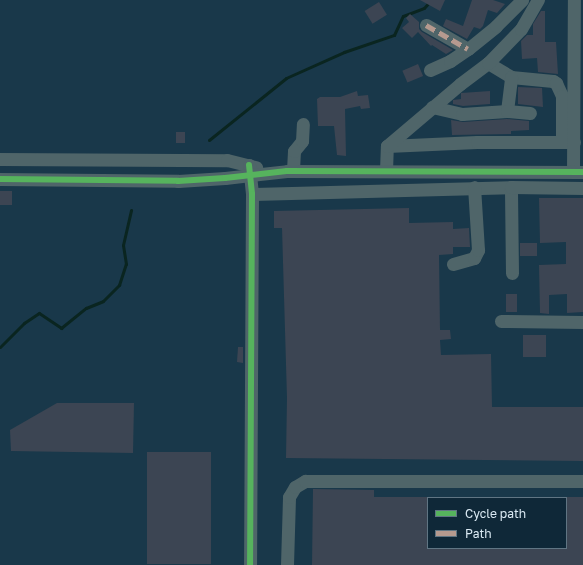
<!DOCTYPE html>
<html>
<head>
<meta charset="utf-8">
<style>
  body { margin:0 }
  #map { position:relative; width:583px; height:565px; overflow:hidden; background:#223039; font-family:"Golos Text",sans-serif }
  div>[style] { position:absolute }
  .built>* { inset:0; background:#19384a }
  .stream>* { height:3px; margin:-1.5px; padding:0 1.5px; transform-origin:1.5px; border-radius:1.5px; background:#0a2520 }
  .building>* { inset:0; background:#3c4553; transform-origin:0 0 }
  .minor>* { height:13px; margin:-6.5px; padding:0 6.5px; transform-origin:6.5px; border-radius:6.5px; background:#4f6569 }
  .quiet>* { height:5px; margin-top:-2.5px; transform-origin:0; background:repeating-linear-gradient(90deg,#b69a8f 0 10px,transparent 0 15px) }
  .cycleway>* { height:6px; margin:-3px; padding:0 3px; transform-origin:3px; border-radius:3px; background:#56b35d }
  span { translate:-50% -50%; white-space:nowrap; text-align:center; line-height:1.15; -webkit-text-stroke:4px #0f2838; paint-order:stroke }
  .legend { position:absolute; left:427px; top:497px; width:140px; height:52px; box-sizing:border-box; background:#0f2838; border:1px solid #607583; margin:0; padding:5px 7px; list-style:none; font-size:12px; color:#dae9f3 }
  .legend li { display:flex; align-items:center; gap:8px; height:20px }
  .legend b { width:20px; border:1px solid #607583 }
</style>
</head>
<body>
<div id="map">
  <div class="built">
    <i style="clip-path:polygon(evenodd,0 0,583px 0,583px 565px,0 565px,0 0,428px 498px,566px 498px,566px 548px,428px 548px,428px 498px)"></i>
  </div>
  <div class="stream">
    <i style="left:209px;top:140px;width:99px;rotate:-38.8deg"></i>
    <i style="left:286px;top:78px;width:64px;rotate:-24.1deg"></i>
    <i style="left:344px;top:52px;width:53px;rotate:-18.8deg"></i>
    <i style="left:394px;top:35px;width:21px;rotate:-65deg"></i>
    <i style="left:403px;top:16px;width:22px;rotate:-21deg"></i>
    <i style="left:424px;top:8px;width:11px;rotate:-49deg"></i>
    <i style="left:0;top:347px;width:34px;rotate:-45deg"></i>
    <i style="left:24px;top:323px;width:18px;rotate:-34deg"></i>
    <i style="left:39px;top:313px;width:27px;rotate:34deg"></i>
    <i style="left:61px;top:328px;width:32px;rotate:-39deg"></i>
    <i style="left:86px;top:308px;width:18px;rotate:-22deg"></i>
    <i style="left:103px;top:301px;width:23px;rotate:-45deg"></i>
    <i style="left:119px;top:285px;width:22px;rotate:-72deg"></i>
    <i style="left:126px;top:264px;width:19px;rotate:-99deg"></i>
    <i style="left:123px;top:245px;width:36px;rotate:-77deg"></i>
  </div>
  <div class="building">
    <i style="clip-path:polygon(420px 0,445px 0,440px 11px)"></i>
    <i style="clip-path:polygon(472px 0,493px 0,505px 4px,497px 13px,488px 10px,483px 26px,480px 29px,474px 27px,467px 39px,443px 26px,446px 19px,463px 26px)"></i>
    <i style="left:379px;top:2px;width:15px;height:17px;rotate:58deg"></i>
    <i style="clip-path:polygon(541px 11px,545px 11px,545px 42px,556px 42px,558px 74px,538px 72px,537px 58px,522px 59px,521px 41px,527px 35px,533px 35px,533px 24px)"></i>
    <i style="clip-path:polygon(410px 14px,419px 22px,419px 29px,422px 32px,453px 50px,446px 54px,432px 45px,431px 46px,418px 32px,412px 38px,402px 28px,409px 22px,406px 18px)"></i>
    <i style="left:418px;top:64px;width:13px;height:17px;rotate:67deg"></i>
    <i style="clip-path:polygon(518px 87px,542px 88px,543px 107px,518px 104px)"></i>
    <i style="clip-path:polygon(357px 91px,358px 96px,368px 95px,370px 108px,361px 109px,360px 106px,345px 109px,346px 156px,337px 155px,334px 126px,318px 126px,317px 99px,320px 97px,340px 97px)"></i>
    <i style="clip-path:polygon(490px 91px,490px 104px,463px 106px,453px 104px,453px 100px,461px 99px,461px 93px)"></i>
    <i style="clip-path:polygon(507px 119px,529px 121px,529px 130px,511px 131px,511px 134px,452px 135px,451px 120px,463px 122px)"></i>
    <i style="left:176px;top:132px;width:9px;height:11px"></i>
    <i style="left:0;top:191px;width:12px;height:14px"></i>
    <i style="clip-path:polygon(539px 198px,583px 198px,583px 312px,567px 313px,567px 294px,549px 295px,549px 314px,540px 313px,539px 265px,566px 264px,566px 242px,540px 243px)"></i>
    <i style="clip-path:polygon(409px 208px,409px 223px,453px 222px,453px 229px,469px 228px,470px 247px,453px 247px,453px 254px,439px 255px,440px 330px,450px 330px,451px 339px,440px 340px,441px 355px,491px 354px,492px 407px,583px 407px,583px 461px,286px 458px,287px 398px,282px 228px,274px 228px,274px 211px)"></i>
    <i style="left:520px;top:243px;width:17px;height:13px"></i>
    <i style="left:506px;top:294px;width:11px;height:18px"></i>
    <i style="left:523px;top:335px;width:23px;height:22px"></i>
    <i style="clip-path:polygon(238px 347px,243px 347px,243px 363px,237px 362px)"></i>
    <i style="clip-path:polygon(57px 403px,134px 403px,133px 453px,11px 451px,10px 430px)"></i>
    <i style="left:147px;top:452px;width:64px;height:112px"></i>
    <i style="clip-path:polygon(313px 489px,374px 490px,374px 497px,428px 497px,428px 548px,566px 548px,566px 497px,583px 497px,583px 565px,312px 565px)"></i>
  </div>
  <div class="minor">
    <i style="left:426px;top:25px;width:48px;rotate:29.7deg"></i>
    <i style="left:488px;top:63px;width:27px;rotate:31deg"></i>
    <i style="left:511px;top:77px;width:42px;rotate:5.4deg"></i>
    <i style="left:553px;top:81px;width:4px;rotate:34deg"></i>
    <i style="left:556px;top:83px;width:14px;rotate:65deg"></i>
    <i style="left:562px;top:96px;width:46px;rotate:90deg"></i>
    <i style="left:430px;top:70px;width:22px;rotate:-24deg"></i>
    <i style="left:450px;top:61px;width:22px;rotate:-34deg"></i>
    <i style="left:468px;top:49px;width:36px;rotate:-39deg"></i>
    <i style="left:496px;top:26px;width:37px;rotate:-45deg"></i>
    <i style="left:432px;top:107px;width:31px;rotate:13deg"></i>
    <i style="left:462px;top:114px;width:45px;rotate:-3.8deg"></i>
    <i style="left:507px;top:111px;width:34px;rotate:-83deg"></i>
    <i style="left:507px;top:111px;width:23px;rotate:5deg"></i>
    <i style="left:387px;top:146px;width:90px;rotate:-2.5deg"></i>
    <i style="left:477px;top:142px;width:97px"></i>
    <i style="left:0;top:159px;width:227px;rotate:0.3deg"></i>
    <i style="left:227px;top:160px;width:30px;rotate:14deg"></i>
    <i style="left:249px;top:165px;width:29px;rotate:84deg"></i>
    <i style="left:252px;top:194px;width:371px;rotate:90.3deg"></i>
    <i style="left:293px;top:170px;width:19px;rotate:-87deg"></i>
    <i style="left:294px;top:151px;width:13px;rotate:-51deg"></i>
    <i style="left:302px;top:141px;width:17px;rotate:-87deg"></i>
    <i style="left:386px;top:171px;width:25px;rotate:-88deg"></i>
    <i style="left:387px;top:146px;width:96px;rotate:-40.3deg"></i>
    <i style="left:460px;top:84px;width:35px;rotate:-37deg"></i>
    <i style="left:488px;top:63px;width:47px;rotate:-45.9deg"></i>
    <i style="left:521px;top:29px;width:34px;rotate:-60deg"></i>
    <i style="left:573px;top:172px;width:172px;rotate:-89.7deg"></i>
    <i style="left:0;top:179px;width:178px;rotate:0.6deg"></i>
    <i style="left:178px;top:181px;width:47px;rotate:-3.7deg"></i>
    <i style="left:225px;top:178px;width:62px;rotate:-6.4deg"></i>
    <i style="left:287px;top:171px;width:296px;rotate:0.2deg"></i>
    <i style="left:252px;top:194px;width:259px;rotate:-1.5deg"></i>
    <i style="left:453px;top:264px;width:22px;rotate:-16deg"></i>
    <i style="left:474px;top:258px;width:9px;rotate:-63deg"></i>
    <i style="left:478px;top:250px;width:63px;rotate:-93.6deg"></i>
    <i style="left:512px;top:273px;width:86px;rotate:-90.7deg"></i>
    <i style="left:511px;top:187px;width:72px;rotate:0.8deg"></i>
    <i style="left:501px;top:321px;width:82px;rotate:0.7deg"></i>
    <i style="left:287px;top:565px;width:68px;rotate:-88.3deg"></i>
    <i style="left:289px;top:497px;width:12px;rotate:-59deg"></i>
    <i style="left:295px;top:487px;width:12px;rotate:-31deg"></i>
    <i style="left:305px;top:481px;width:278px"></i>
  </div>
  <div class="quiet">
    <i style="left:426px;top:25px;width:48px;rotate:29.7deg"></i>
  </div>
  <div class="cycleway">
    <i style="left:249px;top:165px;width:29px;rotate:84deg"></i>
    <i style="left:252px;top:194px;width:371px;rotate:90.3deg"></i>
    <i style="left:0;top:179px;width:178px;rotate:0.6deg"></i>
    <i style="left:178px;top:181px;width:47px;rotate:-3.7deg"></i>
    <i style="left:225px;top:178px;width:62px;rotate:-6.4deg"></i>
    <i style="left:287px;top:171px;width:296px;rotate:0.2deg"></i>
  </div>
  <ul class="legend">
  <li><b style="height:5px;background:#56b35d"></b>Cycle path</li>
  <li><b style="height:5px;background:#b69a8f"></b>Path</li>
  </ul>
</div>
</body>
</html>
